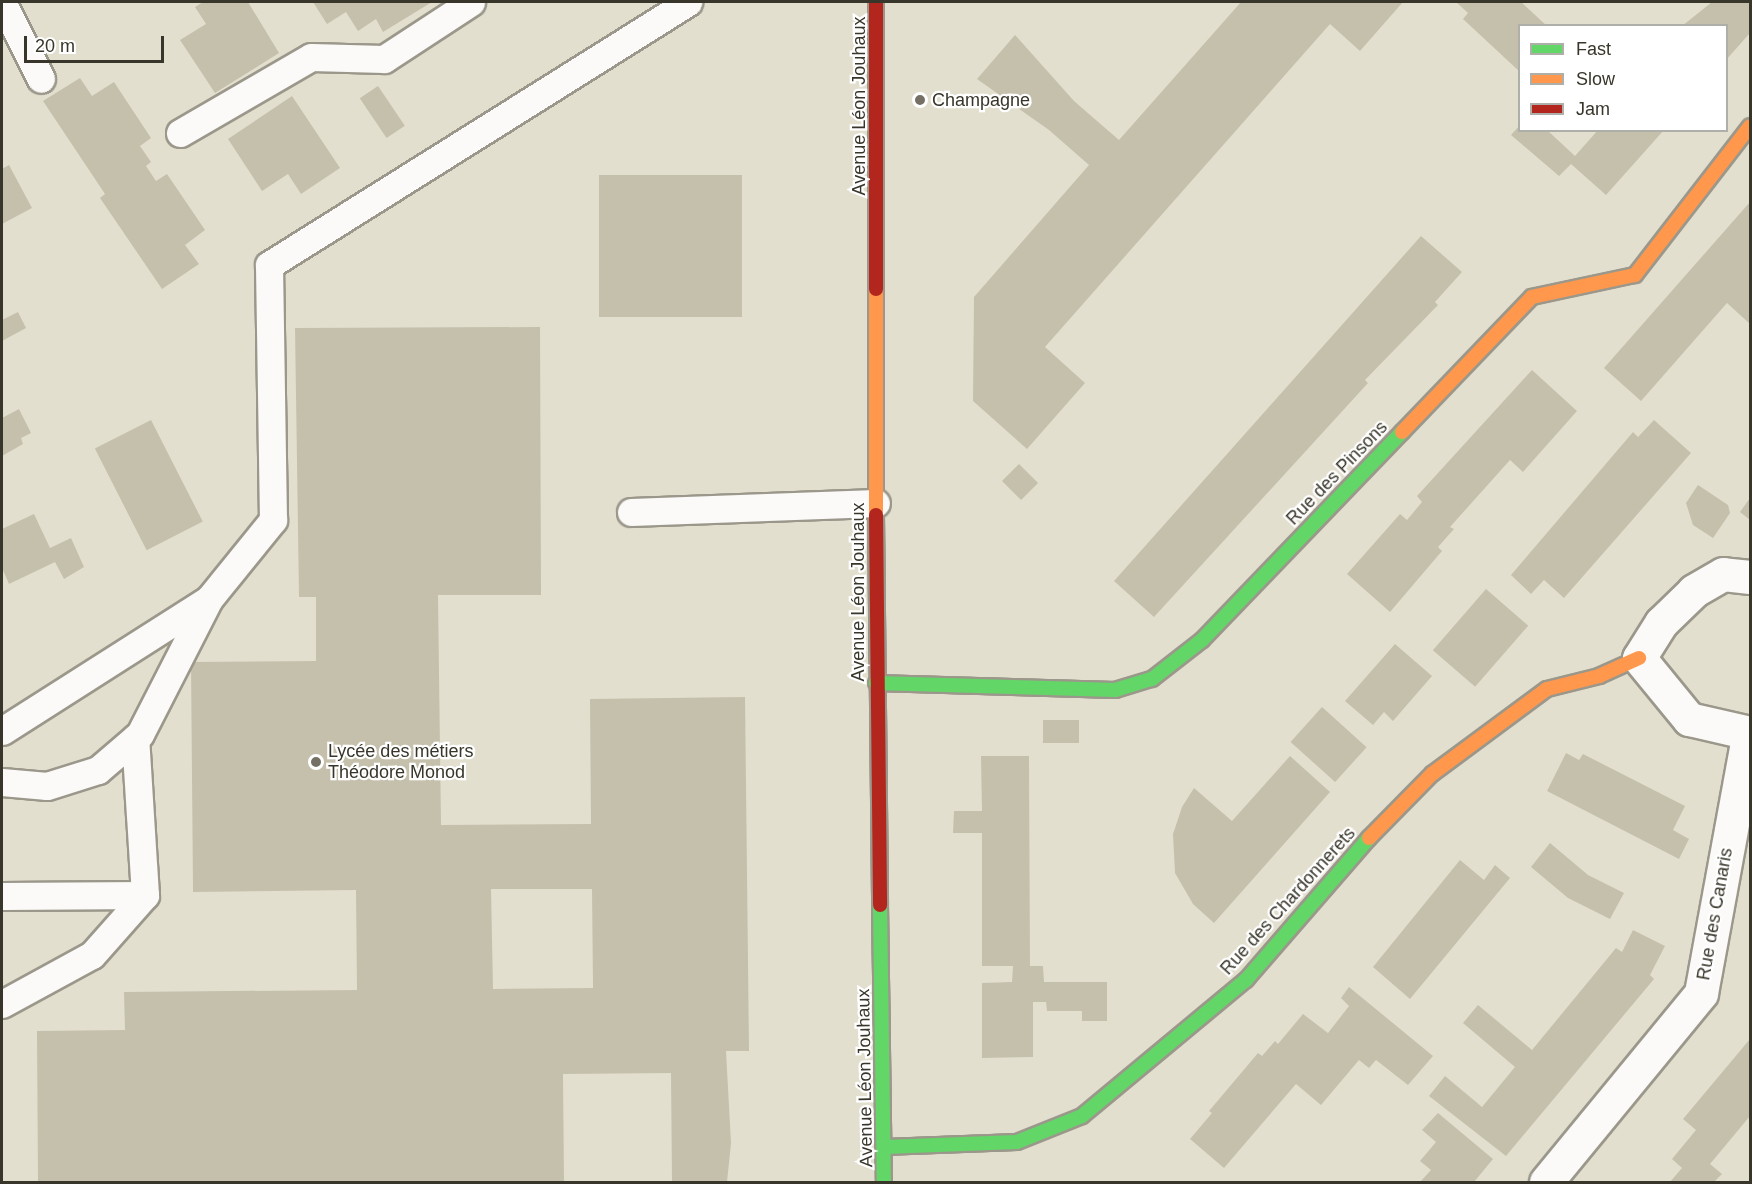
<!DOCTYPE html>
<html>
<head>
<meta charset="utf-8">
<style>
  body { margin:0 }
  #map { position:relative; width:1752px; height:1184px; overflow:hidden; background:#e3dfcf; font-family:Helvetica,sans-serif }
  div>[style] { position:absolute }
  .building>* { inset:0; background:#c5c0ac; transform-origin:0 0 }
  .roads { filter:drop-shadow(2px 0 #9b988b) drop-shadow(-2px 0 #9b988b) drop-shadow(0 2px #9b988b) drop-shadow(0 -2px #9b988b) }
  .lane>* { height:27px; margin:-13.5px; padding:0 13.5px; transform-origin:13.5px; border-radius:13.5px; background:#fbfaf8 }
  .street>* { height:33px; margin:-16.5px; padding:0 16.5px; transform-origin:16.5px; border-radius:16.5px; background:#fbfaf8 }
  .fast>* { height:14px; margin:-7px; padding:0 7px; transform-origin:7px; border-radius:7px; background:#63d668 }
  .slow>* { height:14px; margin:-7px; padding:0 7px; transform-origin:7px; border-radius:7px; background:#ff974d }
  .jam>* { height:14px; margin:-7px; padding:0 7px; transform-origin:7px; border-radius:7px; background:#b3261e }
  .dots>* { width:16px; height:16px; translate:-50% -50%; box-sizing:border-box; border:3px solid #fff; border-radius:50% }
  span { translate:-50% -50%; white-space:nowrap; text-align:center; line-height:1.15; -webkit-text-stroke:4.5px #fff; paint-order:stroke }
  .poi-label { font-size:18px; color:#38362a }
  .left { translate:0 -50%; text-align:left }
  .street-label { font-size:18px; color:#38362a }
  .frame { position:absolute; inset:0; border:3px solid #38362a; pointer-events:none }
  .legend { position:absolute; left:1518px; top:24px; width:210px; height:108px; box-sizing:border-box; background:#fff; border:2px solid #afafaa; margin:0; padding:8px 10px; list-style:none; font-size:18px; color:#38362a }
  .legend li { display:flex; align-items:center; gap:12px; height:30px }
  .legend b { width:30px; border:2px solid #afafaa }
  .scale { position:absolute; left:24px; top:36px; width:140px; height:27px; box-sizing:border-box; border:3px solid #38362a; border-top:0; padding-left:8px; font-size:18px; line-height:21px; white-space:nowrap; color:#38362a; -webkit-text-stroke:4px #fff; paint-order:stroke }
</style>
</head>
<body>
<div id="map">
  <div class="building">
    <i style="clip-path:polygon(203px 2px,248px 2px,279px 53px,215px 93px,180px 40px,206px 24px,195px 7px)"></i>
    <i style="clip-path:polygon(313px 2px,432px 2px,383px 32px,376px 19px,358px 31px,346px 12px,327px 24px)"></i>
    <i style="clip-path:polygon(1241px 2px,1403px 2px,1360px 51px,1330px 24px,1045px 347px,1085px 383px,1027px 449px,973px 401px,974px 297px,1089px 165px,1049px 130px,977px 79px,1015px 35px,1074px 101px,1119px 140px)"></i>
    <i style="clip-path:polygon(1456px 2px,1521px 2px,1547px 26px,1520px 26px,1520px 72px,1463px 19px,1468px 13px)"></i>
    <i style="clip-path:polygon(1712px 2px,1750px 2px,1750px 33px,1726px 60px,1726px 26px,1682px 26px)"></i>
    <i style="clip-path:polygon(80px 78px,92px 96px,114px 82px,151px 138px,140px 146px,151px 162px,146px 166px,156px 181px,167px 174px,205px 230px,185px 245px,199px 264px,162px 289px,100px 198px,105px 194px,43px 101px)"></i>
    <i style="left:378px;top:86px;width:48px;height:22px;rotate:56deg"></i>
    <i style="clip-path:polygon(292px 96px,340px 168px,301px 194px,288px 174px,262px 191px,228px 139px)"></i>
    <i style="clip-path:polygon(1520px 125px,1520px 130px,1547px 130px,1575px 156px,1598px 130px,1664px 130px,1606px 195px,1571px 164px,1559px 176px,1511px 135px)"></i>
    <i style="clip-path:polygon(9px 165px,32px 208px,2px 224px,2px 169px)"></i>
    <i style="left:742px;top:175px;width:142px;height:143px;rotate:90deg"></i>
    <i style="clip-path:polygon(1750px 202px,1750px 324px,1727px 303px,1641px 401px,1604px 368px)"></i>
    <i style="clip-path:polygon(1421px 236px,1462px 272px,1435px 302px,1438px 305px,1365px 380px,1368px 383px,1154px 617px,1114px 581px)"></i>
    <i style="clip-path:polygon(18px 312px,26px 328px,2px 341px,2px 320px)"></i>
    <i style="clip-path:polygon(evenodd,540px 327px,541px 595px,438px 595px,441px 825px,591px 824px,590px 699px,745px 697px,749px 1051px,726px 1051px,731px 1143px,727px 1182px,672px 1182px,671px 1073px,563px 1074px,564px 1182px,38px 1182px,37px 1031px,125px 1030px,124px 992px,357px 990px,356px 890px,193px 892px,191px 662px,316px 661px,316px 597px,299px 597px,295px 328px,540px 327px,491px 889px,592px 889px,593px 988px,493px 989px,491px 889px)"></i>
    <i style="clip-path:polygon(1532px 370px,1577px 411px,1523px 472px,1510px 460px,1450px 527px,1454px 529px,1438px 547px,1442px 551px,1390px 612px,1347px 574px,1400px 514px,1407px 520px,1422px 502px,1417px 496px)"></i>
    <i style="clip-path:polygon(19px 409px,31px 433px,21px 438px,23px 444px,2px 456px,2px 418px)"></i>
    <i style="left:151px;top:420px;width:114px;height:63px;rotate:63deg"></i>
    <i style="clip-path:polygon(1654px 420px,1691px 453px,1564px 598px,1544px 580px,1531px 594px,1511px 575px,1633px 432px,1638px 437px)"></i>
    <i style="left:1019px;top:464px;width:27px;height:24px;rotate:45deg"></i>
    <i style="clip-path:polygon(1698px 485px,1728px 505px,1730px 513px,1713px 538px,1693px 525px,1686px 503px)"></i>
    <i style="clip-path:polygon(1750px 498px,1750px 520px,1740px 512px)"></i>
    <i style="clip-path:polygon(34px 514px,50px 548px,71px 538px,84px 567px,64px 579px,55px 562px,9px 584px,2px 568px,2px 529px)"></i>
    <i style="left:1486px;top:589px;width:56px;height:81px;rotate:41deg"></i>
    <i style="clip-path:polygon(1395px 644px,1432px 676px,1393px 721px,1384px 712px,1373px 725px,1345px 701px)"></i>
    <i style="left:1322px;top:707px;width:60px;height:47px;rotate:42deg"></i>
    <i style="left:1043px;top:720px;width:36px;height:23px"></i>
    <i style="clip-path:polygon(1566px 753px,1579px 760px,1583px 754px,1685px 806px,1673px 830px,1689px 839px,1679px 859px,1547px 791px)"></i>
    <i style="clip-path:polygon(981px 756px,1029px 756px,1030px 966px,1043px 966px,1044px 982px,1107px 982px,1107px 1021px,1082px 1021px,1082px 1011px,1047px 1011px,1046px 1002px,1033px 1002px,1033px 1057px,982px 1058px,982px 983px,1012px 982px,1013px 966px,982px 966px,982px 833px,953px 833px,954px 811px,982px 811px)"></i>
    <i style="clip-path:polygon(1290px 756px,1330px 792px,1214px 923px,1193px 904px,1175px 873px,1173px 834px,1182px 807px,1194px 788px,1232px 821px)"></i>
    <i style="clip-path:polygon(1550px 843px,1588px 875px,1624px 893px,1610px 919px,1568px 898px,1531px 867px)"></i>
    <i style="clip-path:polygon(1460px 860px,1484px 880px,1495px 865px,1510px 878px,1410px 999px,1373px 967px)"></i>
    <i style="clip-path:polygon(1633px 930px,1665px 946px,1650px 975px,1654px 979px,1506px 1156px,1429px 1096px,1445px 1076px,1482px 1107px,1515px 1067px,1463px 1023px,1478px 1005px,1532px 1050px,1616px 948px,1622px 952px)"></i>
    <i style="clip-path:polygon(1349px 987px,1433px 1056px,1408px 1085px,1376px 1060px,1369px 1068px,1359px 1060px,1321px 1105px,1296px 1084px,1224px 1168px,1190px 1139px,1212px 1113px,1209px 1111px,1258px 1053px,1262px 1056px,1275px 1041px,1278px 1044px,1303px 1014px,1328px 1033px,1349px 1006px,1341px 998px)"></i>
    <i style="clip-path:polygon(1750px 1039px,1750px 1116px,1710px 1164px,1722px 1174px,1714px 1182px,1670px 1182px,1682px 1168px,1672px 1159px,1696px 1130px,1683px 1119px)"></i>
    <i style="clip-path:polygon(1438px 1113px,1493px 1159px,1474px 1182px,1420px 1182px,1431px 1170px,1420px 1161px,1436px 1142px,1422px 1130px)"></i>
  </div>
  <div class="roads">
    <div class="lane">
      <i style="left:2px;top:2px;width:86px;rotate:63.1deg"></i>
      <i style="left:180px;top:133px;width:151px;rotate:-30.1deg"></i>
      <i style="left:311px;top:57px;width:73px;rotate:1.6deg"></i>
      <i style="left:384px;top:59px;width:104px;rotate:-33.2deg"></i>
      <i style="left:631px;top:512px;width:245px;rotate:-2.1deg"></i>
      <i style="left:2px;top:731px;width:244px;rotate:-32.5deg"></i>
      <i style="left:2px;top:782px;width:45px;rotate:5.1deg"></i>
      <i style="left:47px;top:786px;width:53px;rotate:-17.4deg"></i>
      <i style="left:98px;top:770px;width:55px;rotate:-40.6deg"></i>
      <i style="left:140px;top:734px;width:152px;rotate:-62.9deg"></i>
      <i style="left:209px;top:599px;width:102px;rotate:-51deg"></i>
      <i style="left:273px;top:520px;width:255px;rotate:-90.9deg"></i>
      <i style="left:269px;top:265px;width:495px;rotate:-32.1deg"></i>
      <i style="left:2px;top:896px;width:143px;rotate:-0.4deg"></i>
      <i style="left:2px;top:1004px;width:102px;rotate:-28.6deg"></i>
      <i style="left:92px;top:955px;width:80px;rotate:-48.5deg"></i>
      <i style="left:145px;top:895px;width:157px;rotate:-93.6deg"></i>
    </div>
    <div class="street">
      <i style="left:1750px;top:577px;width:27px;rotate:-174deg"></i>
      <i style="left:1723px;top:574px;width:34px;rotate:150deg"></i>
      <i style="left:1694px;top:591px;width:46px;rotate:135.9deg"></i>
      <i style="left:1661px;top:623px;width:41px;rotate:122.2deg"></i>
      <i style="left:1639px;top:658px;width:79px;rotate:50.7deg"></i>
      <i style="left:1689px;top:719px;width:63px;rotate:12.9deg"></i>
      <i style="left:1546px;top:1182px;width:244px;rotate:-50.6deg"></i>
      <i style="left:1701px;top:993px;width:261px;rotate:-79.6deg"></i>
    </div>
    <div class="fast">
      <i style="left:876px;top:683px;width:239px;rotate:1.7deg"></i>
      <i style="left:1115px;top:690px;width:39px;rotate:-17deg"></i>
      <i style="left:1152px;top:679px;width:63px;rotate:-38deg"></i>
      <i style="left:1202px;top:640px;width:289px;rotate:-46.1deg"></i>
      <i style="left:880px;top:905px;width:277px;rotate:89.2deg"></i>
      <i style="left:884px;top:1147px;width:133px;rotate:-2.2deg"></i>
      <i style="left:1017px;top:1142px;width:70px;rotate:-21.8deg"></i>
      <i style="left:1082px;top:1116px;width:213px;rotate:-39.7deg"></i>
      <i style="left:1246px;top:980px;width:188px;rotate:-49.1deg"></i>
    </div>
    <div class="slow">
      <i style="left:876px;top:289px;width:226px;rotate:90deg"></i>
      <i style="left:1402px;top:432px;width:187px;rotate:-46.1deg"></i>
      <i style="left:1532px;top:297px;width:105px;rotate:-12.1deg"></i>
      <i style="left:1635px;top:275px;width:188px;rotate:-52.3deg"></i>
      <i style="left:1369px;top:838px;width:90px;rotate:-45.5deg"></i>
      <i style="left:1432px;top:774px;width:143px;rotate:-36.5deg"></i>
      <i style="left:1547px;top:689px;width:54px;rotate:-14deg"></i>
      <i style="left:1599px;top:676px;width:44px;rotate:-24.2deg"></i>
    </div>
    <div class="jam">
      <i style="left:876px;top:2px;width:287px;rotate:90deg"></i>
      <i style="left:876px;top:515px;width:390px;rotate:89.4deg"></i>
    </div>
  </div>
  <div class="dots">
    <i style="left:920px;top:100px;background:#747164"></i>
    <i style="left:316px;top:762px;background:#747164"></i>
  </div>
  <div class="poi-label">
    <span class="left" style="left:932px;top:100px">Champagne</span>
    <span class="left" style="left:328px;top:762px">Lycée des métiers<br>Théodore Monod</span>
  </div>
  <div class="street-label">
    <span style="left:859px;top:106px;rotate:-90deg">Avenue Léon Jouhaux</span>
    <span style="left:1337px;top:473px;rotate:-46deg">Rue des Pinsons</span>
    <span style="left:858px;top:592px;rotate:-90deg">Avenue Léon Jouhaux</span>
    <span style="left:1288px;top:901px;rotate:-48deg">Rue des Chardonnerets</span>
    <span style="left:1715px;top:914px;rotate:-80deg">Rue des Canaris</span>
    <span style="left:865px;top:1078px;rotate:-91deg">Avenue Léon Jouhaux</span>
  </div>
  <div class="frame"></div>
  <ul class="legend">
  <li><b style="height:8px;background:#63d668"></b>Fast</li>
  <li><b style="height:8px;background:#ff974d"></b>Slow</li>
  <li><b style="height:8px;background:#b3261e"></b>Jam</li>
  </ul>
  <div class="scale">20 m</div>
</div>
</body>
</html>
